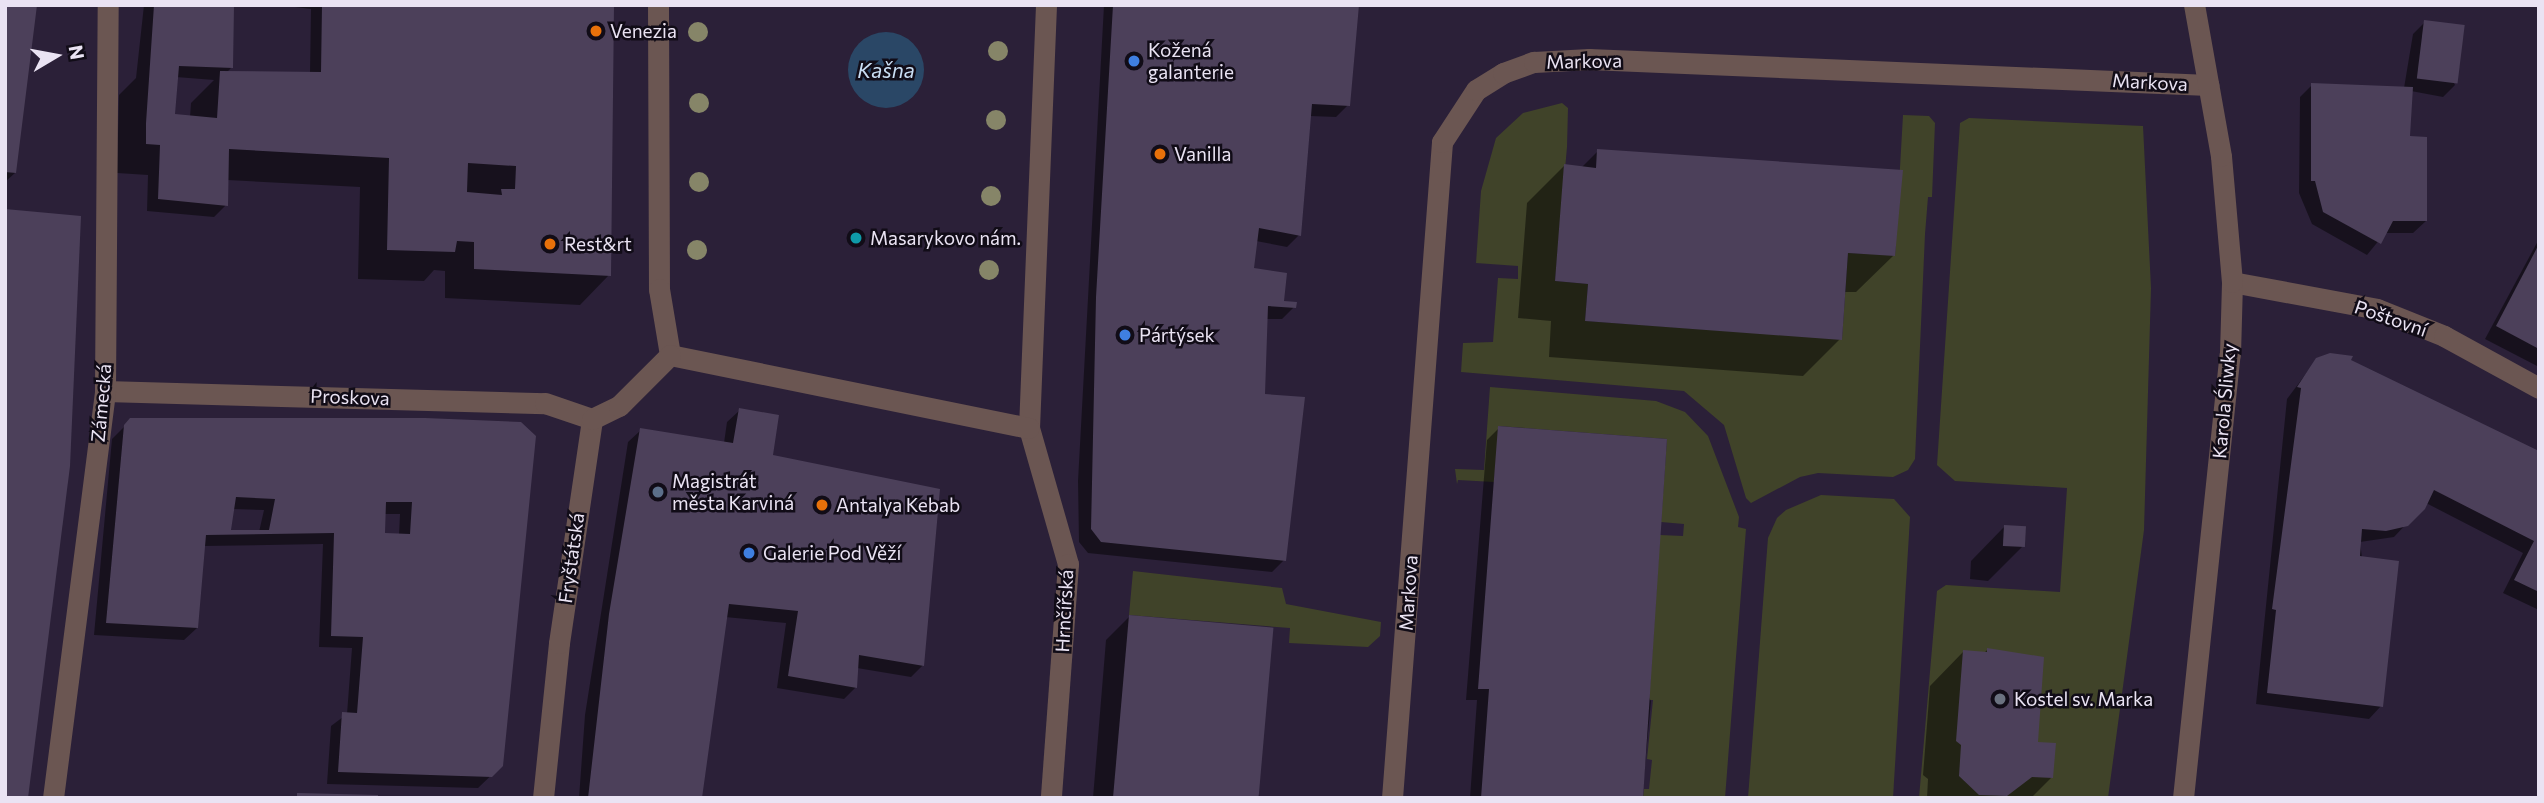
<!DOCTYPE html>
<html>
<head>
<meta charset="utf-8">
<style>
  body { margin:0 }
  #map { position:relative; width:2544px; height:803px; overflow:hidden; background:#2b2038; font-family:Commissioner,sans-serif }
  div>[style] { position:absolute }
  .green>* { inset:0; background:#404329 }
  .water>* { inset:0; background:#2a4766 }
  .round { border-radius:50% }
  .shadow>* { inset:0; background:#0007 }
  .building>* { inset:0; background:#4c405a; transform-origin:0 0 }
  .street>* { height:21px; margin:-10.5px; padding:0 10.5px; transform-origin:10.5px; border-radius:10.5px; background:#6b5652 }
  .trees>* { width:20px; height:20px; margin:-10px; border-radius:50%; background:#868568 }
  .dots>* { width:19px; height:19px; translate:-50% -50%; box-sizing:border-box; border:4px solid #110c17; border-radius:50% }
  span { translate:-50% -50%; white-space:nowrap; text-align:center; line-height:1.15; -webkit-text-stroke:5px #110c17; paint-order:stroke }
  .poi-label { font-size:19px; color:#eae3f3 }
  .left { translate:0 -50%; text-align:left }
  .street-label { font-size:19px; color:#eae3f3 }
  .water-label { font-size:21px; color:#c9def4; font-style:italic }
  .frame { position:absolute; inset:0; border:7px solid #eae3f3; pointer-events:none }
  .north { position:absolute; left:21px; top:21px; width:70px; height:70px; -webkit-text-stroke:5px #110c17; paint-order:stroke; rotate:80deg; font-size:19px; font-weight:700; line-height:28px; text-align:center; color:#eae3f3 }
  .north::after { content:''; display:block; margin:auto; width:24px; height:32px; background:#eae3f3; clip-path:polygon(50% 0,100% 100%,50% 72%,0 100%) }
</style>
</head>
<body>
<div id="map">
  <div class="green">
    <i style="clip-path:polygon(1562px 103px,1568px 108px,1567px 147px,1555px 281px,1588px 284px,1585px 321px,1842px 339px,1848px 253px,1895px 255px,1903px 115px,1929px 116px,1935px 123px,1932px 197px,1928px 197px,1925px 234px,1915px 459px,1908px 470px,1893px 477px,1818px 473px,1800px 477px,1751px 503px,1746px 498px,1724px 425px,1684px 391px,1461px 372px,1463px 343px,1493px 342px,1498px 278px,1518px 279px,1518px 266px,1476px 263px,1481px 191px,1496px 138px,1523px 113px)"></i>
    <i style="clip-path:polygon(1969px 118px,2143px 126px,2151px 288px,2144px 530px,2108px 798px,1919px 798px,1937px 591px,1946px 585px,2060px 592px,2067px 488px,1955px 481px,1937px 465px,1960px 123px)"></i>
    <i style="clip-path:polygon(1490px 387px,1656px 401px,1685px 412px,1708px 436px,1739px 517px,1738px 527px,1746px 529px,1725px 798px,1643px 798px,1644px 789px,1649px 789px,1652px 760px,1647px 759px,1653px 700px,1649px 700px,1660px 535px,1683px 536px,1684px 524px,1661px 522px,1667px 439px,1499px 426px,1494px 482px,1458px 480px,1457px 484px,1455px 469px,1484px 470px)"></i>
    <i style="clip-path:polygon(1821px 495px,1894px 499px,1910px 517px,1893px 798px,1748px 798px,1768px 538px,1777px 518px,1786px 510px)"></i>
    <i style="clip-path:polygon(1133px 571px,1282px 588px,1286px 604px,1381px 622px,1380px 636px,1368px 647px,1289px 643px,1290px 628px,1129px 615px)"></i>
  </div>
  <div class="water">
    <i class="round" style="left:848px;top:32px;width:76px;height:76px"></i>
  </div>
  <div class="shadow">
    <i style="clip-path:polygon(5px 5px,15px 173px,5px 182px)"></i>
    <i style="clip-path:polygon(evenodd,144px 5px,233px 5px,231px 68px,226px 73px,310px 73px,311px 9px,279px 5px,612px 5px,609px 275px,580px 305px,445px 298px,445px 271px,434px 270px,424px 281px,358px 279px,360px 187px,227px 180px,226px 205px,214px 217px,147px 211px,148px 175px,117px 173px,119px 95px,136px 78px,144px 5px,176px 77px,214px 80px,191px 103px,190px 117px,173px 116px,176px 77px)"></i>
    <i style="clip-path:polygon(1104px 5px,1357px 5px,1348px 105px,1336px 117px,1310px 116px,1299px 235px,1287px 247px,1256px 241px,1252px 269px,1282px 302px,1294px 307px,1282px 319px,1266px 319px,1263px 396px,1284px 560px,1272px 572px,1088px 553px,1079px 542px,1078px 481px)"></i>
    <i style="clip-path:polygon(2425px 22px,2455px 85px,2443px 97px,2411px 91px,2409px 138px,2426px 221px,2413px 233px,2385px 233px,2367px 255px,2312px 224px,2299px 193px,2300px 97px,2312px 85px,2404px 88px,2413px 34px)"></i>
    <i style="clip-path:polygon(1598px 151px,1894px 255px,1856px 292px,1844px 292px,1840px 339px,1803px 376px,1549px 357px,1551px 321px,1518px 318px,1527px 203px,1564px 166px,1581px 168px)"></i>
    <i style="clip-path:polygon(2539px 239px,2539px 367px,2485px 339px)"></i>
    <i style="clip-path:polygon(2317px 359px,2349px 361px,2539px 453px,2539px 610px,2503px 593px,2523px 553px,2426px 503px,2394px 537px,2360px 542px,2381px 706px,2369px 719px,2256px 704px,2287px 399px)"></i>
    <i style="clip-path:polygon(740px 410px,923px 665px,911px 677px,857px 668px,856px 687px,844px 699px,777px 688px,786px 623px,725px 617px,700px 798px,579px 798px,585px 715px,628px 442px,641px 430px,724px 443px,727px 422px)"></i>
    <i style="clip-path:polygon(evenodd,131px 420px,425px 420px,502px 765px,478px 788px,327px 784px,331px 726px,347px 714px,352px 648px,319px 647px,323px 544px,204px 546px,197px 628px,184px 640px,94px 635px,112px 439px,131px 420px,233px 509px,264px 510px,259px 532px,229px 532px,233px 509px,131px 420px,384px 514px,400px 514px,399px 535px,384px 535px,384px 514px)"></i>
    <i style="clip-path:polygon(1499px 428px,1651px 701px,1642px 798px,1470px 798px,1477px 700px,1466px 700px,1487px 440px)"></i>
    <i style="clip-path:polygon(2004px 527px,2022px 547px,1988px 581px,1970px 579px,1971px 561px)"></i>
    <i style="clip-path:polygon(1129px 617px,1261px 798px,1093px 798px,1106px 640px)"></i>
    <i style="clip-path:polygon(1988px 649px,2052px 777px,2031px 798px,1927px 798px,1928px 779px,1923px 775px,1930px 686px,1963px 652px,1983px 654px)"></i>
  </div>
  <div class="building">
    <i style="clip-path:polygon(5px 5px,37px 5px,16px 173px,5px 172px)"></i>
    <i style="clip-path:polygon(evenodd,154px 5px,234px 5px,233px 68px,179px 66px,175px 114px,217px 118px,220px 71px,321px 72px,322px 5px,614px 5px,611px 276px,474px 269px,474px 242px,457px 241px,455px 252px,387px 250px,389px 158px,229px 149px,228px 206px,158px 199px,160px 145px,146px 144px,146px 123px,154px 5px,468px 163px,516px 166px,515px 189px,501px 189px,502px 195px,467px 192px,468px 163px)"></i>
    <i style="clip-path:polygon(1113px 5px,1359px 5px,1350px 106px,1312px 104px,1301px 236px,1259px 228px,1254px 268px,1287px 273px,1284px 301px,1297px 302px,1296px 308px,1268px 306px,1265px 394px,1305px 397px,1286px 561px,1101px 542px,1091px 529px,1096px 297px)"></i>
    <i style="left:2424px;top:20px;width:41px;height:59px;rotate:7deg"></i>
    <i style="clip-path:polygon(2311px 83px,2413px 87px,2410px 136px,2427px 137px,2427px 221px,2393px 221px,2381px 244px,2323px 212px,2315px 181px,2311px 181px)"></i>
    <i style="clip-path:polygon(1597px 149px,1903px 170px,1895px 256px,1848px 253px,1842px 340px,1585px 321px,1588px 284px,1555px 281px,1564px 164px,1596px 168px)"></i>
    <i style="clip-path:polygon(5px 209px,81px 216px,70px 466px,28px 798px,5px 798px)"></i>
    <i style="clip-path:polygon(2539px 244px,2539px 349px,2496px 326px)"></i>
    <i style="clip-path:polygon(2330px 353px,2353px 356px,2351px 360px,2539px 451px,2539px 592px,2514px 580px,2534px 541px,2434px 490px,2425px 509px,2408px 526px,2386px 531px,2362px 529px,2360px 556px,2399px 561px,2383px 707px,2267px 693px,2276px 610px,2272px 609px,2301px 388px,2297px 387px,2316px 358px)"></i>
    <i style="clip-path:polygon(739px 408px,779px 415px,773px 455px,940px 489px,924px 666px,859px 655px,857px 688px,788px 676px,798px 611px,729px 604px,702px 798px,588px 798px,609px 614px,640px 428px,733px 443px)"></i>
    <i style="clip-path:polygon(evenodd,130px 418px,425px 418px,521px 422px,536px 436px,503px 766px,492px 777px,338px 772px,342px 712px,357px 713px,363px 637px,331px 636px,334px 533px,206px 535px,198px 628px,106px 623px,124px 425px,130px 418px,236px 497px,275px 499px,269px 530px,231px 530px,236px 497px,130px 418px,386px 502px,412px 502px,410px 534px,385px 533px,386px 502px)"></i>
    <i style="clip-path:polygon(1498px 426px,1667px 439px,1643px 798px,1481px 798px,1489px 689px,1478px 689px)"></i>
    <i style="left:2004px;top:525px;width:22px;height:21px;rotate:3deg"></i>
    <i style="left:1129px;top:615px;width:145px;height:184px;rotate:5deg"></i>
    <i style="clip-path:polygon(1987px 648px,2044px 657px,2038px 742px,2056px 743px,2053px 778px,2032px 777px,2007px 796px,1979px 795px,1959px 776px,1961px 745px,1956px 741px,1963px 650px,1987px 652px)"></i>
    <i style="clip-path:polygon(297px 793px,378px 795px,378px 798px,297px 798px)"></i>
  </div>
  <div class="street">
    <i style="left:658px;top:5px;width:284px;rotate:89.8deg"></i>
    <i style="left:659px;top:289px;width:67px;rotate:80.5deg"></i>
    <i style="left:1046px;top:5px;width:423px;rotate:92.3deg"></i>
    <i style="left:1029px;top:428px;width:141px;rotate:74deg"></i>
    <i style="left:1068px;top:564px;width:235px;rotate:94.2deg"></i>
    <i style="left:2232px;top:282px;width:147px;rotate:10.5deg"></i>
    <i style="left:2377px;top:309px;width:72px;rotate:21.9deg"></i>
    <i style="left:2444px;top:336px;width:108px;rotate:28.7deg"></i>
    <i style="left:670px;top:355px;width:366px;rotate:11.5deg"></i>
    <i style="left:105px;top:391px;width:440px;rotate:1.6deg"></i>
    <i style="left:545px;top:403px;width:50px;rotate:18.8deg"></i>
    <i style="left:53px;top:798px;width:410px;rotate:-82.7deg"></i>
    <i style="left:105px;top:391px;width:386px;rotate:-89.6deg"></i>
    <i style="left:543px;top:798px;width:156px;rotate:-84.1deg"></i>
    <i style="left:559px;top:643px;width:226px;rotate:-81.6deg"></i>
    <i style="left:592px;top:419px;width:30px;rotate:-26deg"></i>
    <i style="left:619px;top:406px;width:72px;rotate:-45deg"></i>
    <i style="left:1392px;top:798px;width:658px;rotate:-85.64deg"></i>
    <i style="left:1442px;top:142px;width:62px;rotate:-56.8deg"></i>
    <i style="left:1476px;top:90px;width:32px;rotate:-32deg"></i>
    <i style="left:1503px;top:73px;width:33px;rotate:-20deg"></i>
    <i style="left:1534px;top:62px;width:55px;rotate:-3.1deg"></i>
    <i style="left:1589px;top:59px;width:620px;rotate:2.41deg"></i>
    <i style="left:2183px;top:798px;width:446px;rotate:-84deg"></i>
    <i style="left:2230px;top:354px;width:72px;rotate:-88.4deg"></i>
    <i style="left:2232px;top:282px;width:126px;rotate:-95deg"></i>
    <i style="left:2221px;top:156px;width:153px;rotate:-100.1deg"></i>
  </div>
  <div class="trees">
    <i style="left:698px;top:32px"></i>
    <i style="left:998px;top:51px"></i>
    <i style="left:699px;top:103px"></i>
    <i style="left:996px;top:120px"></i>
    <i style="left:699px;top:182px"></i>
    <i style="left:991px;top:196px"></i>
    <i style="left:697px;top:250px"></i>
    <i style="left:989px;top:270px"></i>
  </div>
  <div class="dots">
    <i style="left:596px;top:31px;background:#e8710a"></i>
    <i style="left:1134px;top:61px;background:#3f7fe0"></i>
    <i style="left:1160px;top:154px;background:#e8710a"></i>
    <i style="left:856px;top:238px;background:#0f9aa8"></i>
    <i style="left:550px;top:244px;background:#e8710a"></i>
    <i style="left:1125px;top:335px;background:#3f7fe0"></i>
    <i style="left:658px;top:492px;background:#5c6f8a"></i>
    <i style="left:822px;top:505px;background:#e8710a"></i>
    <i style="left:749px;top:553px;background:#3f7fe0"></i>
    <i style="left:2000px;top:699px;background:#6b7280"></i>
  </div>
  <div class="poi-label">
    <span class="left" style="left:610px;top:31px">Venezia</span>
    <span class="left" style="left:1148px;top:61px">Kožená<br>galanterie</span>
    <span class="left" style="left:1174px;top:154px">Vanilla</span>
    <span class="left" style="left:870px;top:238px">Masarykovo nám.</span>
    <span class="left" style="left:564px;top:244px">Rest&amp;rt</span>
    <span class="left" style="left:1139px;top:335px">Pártýsek</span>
    <span class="left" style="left:672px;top:492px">Magistrát<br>města Karviná</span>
    <span class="left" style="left:836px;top:505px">Antalya Kebab</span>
    <span class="left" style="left:763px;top:553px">Galerie Pod Věží</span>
    <span class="left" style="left:2014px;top:699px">Kostel sv. Marka</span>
  </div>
  <div class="street-label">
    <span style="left:1584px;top:61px;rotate:-1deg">Markova</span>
    <span style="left:2150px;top:82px;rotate:3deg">Markova</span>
    <span style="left:2391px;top:318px;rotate:19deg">Poštovní</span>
    <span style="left:350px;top:397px;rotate:2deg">Proskova</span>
    <span style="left:2224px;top:401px;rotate:-85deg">Karola Śliwky</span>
    <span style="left:101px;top:403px;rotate:-85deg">Zámecká</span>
    <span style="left:571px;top:558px;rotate:-82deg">Fryštátská</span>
    <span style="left:1408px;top:593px;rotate:-86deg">Markova</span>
    <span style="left:1064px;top:611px;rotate:-87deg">Hrnčířská</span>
  </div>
  <div class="water-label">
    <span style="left:886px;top:70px">Kašna</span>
  </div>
  <div class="frame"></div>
  <div class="north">N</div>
</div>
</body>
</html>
